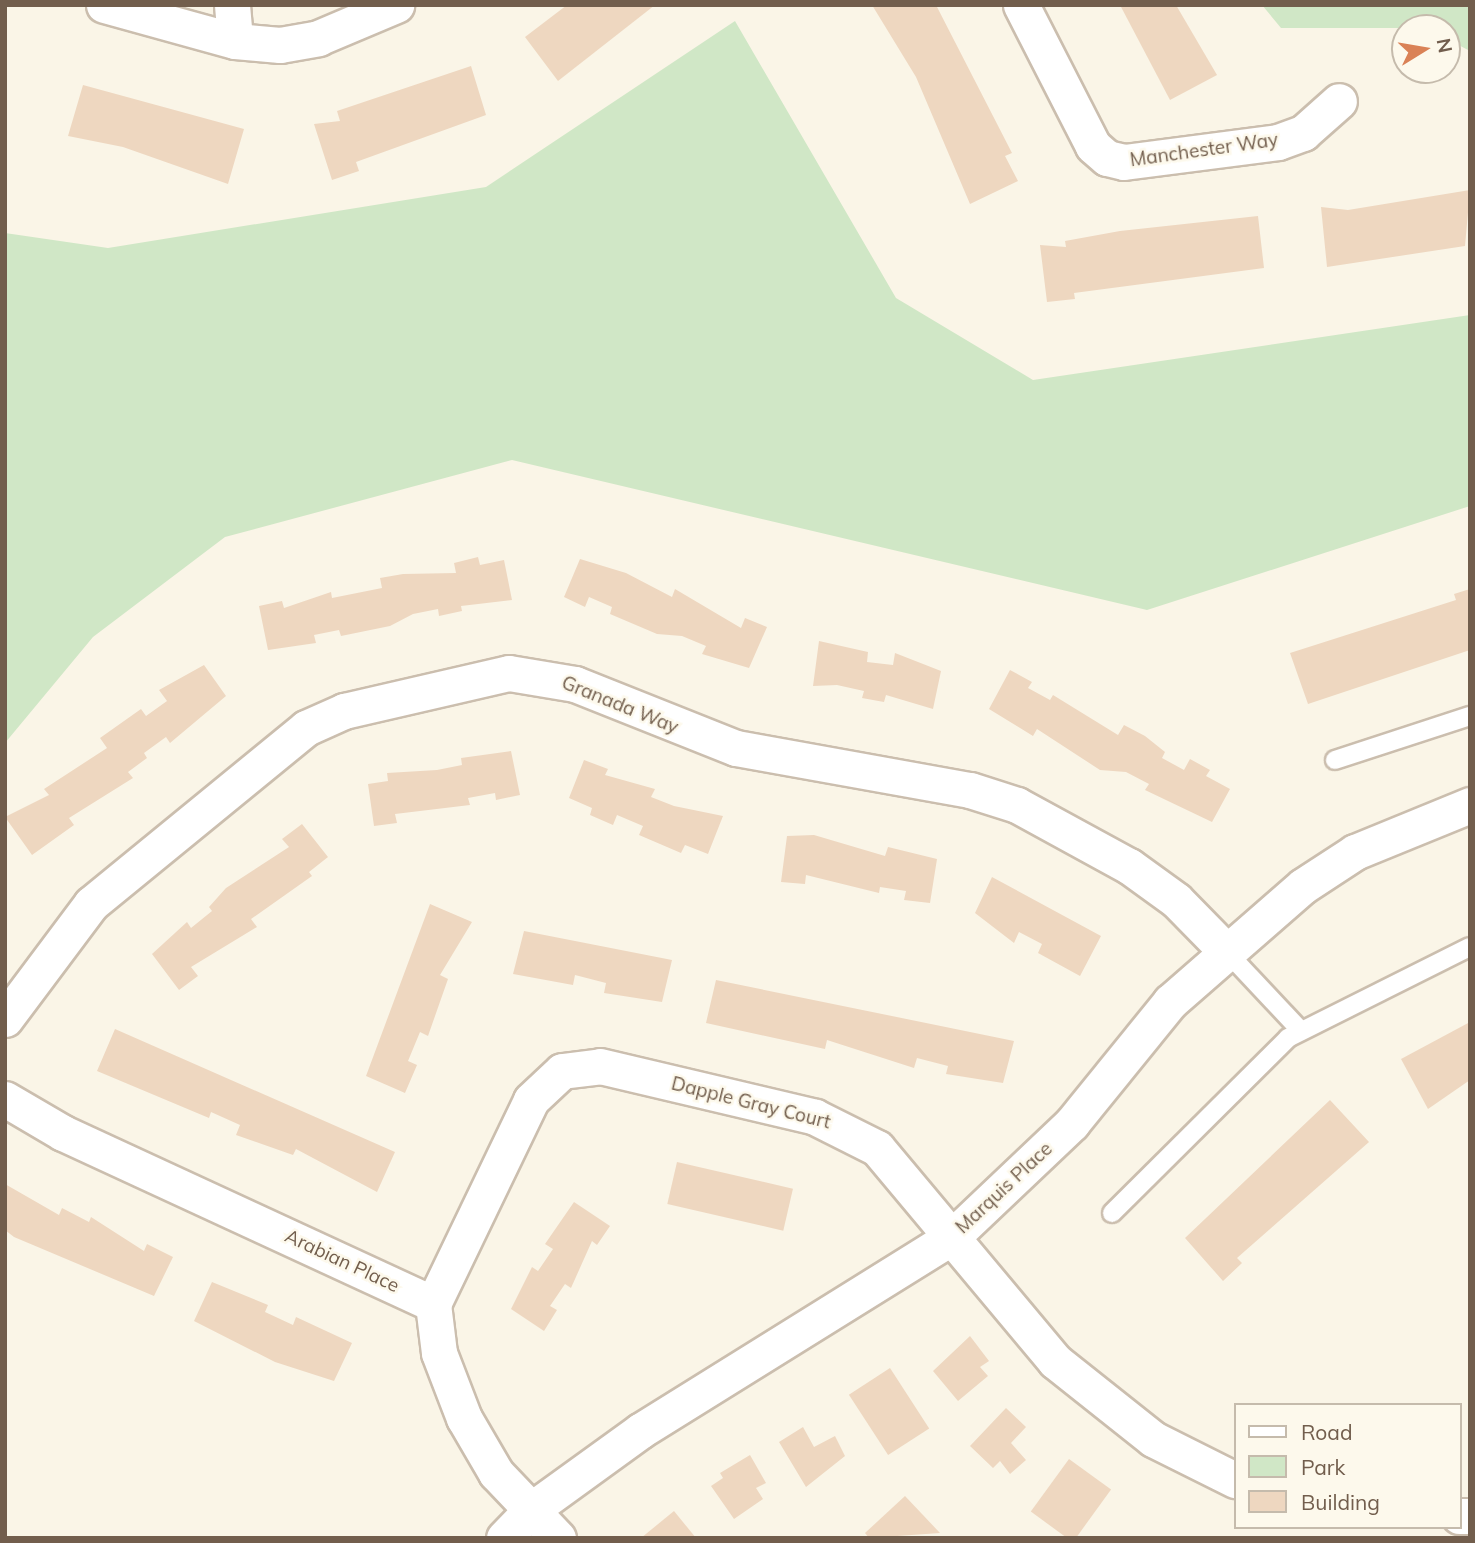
<!DOCTYPE html>
<html>
<head>
<meta charset="utf-8">
<style>
  body { margin:0 }
  #map { position:relative; width:1475px; height:1543px; overflow:hidden; background:#faf5e7; font-family:Mulish,sans-serif }
  div>[style] { position:absolute }
  .green>* { inset:0; background:#d0e7c6 }
  .building>* { inset:0; background:#eed7c0; transform-origin:0 0 }
  .roads { filter:drop-shadow(2px 0 #cbbeae) drop-shadow(-2px 0 #cbbeae) drop-shadow(0 2px #cbbeae) drop-shadow(0 -2px #cbbeae) }
  .service>* { height:18px; margin:-9px; padding:0 9px; transform-origin:9px; border-radius:9px; background:#fff }
  .minor>* { height:35px; margin:-17.5px; padding:0 17.5px; transform-origin:17.5px; border-radius:17.5px; background:#fff }
  span { translate:-50% -50%; white-space:nowrap; text-align:center; line-height:1.15; -webkit-text-stroke:5px #fdf9ec; paint-order:stroke }
  .street-label { font-size:19px; color:#725e4d }
  .frame { position:absolute; inset:0; border:7px solid #725e4d; pointer-events:none }
  .legend { position:absolute; left:1234px; top:1403px; width:228px; height:126px; box-sizing:border-box; background:#fdf9ec; border:2px solid #c5bbac; margin:0; padding:9px 12px; list-style:none; font-size:21px; color:#725e4d }
  .legend li { display:flex; align-items:center; gap:14px; height:35px }
  .legend b { width:35px; border:2px solid #c5bbac }
  .north { position:absolute; left:1391px; top:14px; width:70px; height:70px; box-sizing:border-box; background:#fdf9ec; border:2px solid #c5bbac; border-radius:50%; rotate:79deg; font-size:19px; font-weight:700; line-height:28px; text-align:center; color:#725e4d }
  .north::after { content:''; display:block; margin:auto; width:24px; height:32px; background:#da8256; clip-path:polygon(50% 0,100% 100%,50% 72%,0 100%) }
</style>
</head>
<body>
<div id="map">
  <div class="green">
    <i style="clip-path:polygon(1262px 5px,1470px 5px,1470px 51px,1447px 39px,1447px 28px,1281px 28px)"></i>
    <i style="clip-path:polygon(735px 21px,896px 298px,1033px 380px,1470px 315px,1470px 506px,1147px 610px,512px 460px,225px 537px,93px 637px,5px 743px,5px 233px,108px 248px,486px 187px)"></i>
  </div>
  <div class="building">
    <i style="clip-path:polygon(567px 5px,655px 5px,558px 81px,525px 37px)"></i>
    <i style="clip-path:polygon(872px 5px,936px 5px,1012px 153px,1005px 156px,1018px 181px,970px 204px,916px 77px)"></i>
    <i style="clip-path:polygon(1120px 5px,1176px 5px,1217px 75px,1170px 100px)"></i>
    <i style="clip-path:polygon(471px 66px,486px 115px,356px 162px,359px 171px,332px 180px,314px 124px,340px 121px,337px 111px)"></i>
    <i style="clip-path:polygon(83px 85px,244px 129px,228px 184px,123px 147px,68px 136px)"></i>
    <i style="clip-path:polygon(1470px 190px,1465px 246px,1327px 267px,1321px 207px,1348px 210px)"></i>
    <i style="clip-path:polygon(1258px 216px,1264px 268px,1074px 293px,1075px 299px,1047px 302px,1040px 245px,1066px 247px,1065px 241px,1120px 231px)"></i>
    <i style="clip-path:polygon(478px 557px,480px 565px,504px 560px,512px 600px,461px 606px,462px 611px,439px 616px,438px 609px,413px 614px,390px 626px,341px 636px,339px 630px,314px 635px,316px 643px,268px 650px,259px 606px,282px 601px,284px 608px,331px 592px,332px 598px,382px 588px,380px 578px,403px 574px,456px 573px,454px 563px)"></i>
    <i style="clip-path:polygon(580px 559px,626px 573px,672px 597px,675px 589px,741px 628px,745px 618px,767px 627px,749px 668px,702px 654px,706px 646px,682px 636px,657px 634px,610px 614px,612px 607px,589px 597px,585px 607px,564px 597px)"></i>
    <i style="clip-path:polygon(1470px 589px,1470px 650px,1308px 704px,1290px 653px,1456px 600px,1454px 594px)"></i>
    <i style="clip-path:polygon(819px 641px,868px 652px,867px 662px,893px 665px,895px 653px,941px 671px,933px 709px,886px 695px,884px 702px,862px 698px,864px 691px,837px 685px,813px 686px)"></i>
    <i style="clip-path:polygon(204px 665px,226px 696px,170px 743px,166px 737px,144px 753px,147px 758px,128px 772px,133px 778px,69px 818px,74px 825px,32px 855px,5px 817px,49px 795px,44px 789px,107px 748px,100px 738px,141px 709px,146px 716px,167px 701px,159px 690px)"></i>
    <i style="clip-path:polygon(1010px 670px,1032px 682px,1028px 688px,1050px 700px,1053px 695px,1118px 735px,1124px 725px,1145px 736px,1165px 752px,1162px 758px,1184px 770px,1190px 759px,1210px 770px,1206px 776px,1230px 789px,1212px 822px,1145px 790px,1149px 784px,1126px 772px,1100px 770px,1037px 729px,1033px 736px,989px 709px)"></i>
    <i style="clip-path:polygon(511px 751px,520px 795px,496px 800px,495px 793px,468px 798px,470px 805px,395px 814px,397px 823px,374px 826px,368px 784px,388px 781px,387px 773px,437px 770px,462px 765px,461px 758px)"></i>
    <i style="clip-path:polygon(584px 760px,608px 769px,605px 775px,655px 789px,651px 797px,674px 806px,723px 816px,708px 854px,685px 845px,681px 853px,639px 835px,643px 826px,617px 815px,613px 825px,590px 815px,592px 808px,569px 798px)"></i>
    <i style="clip-path:polygon(302px 824px,328px 857px,309px 872px,312px 876px,251px 919px,257px 927px,191px 967px,198px 976px,179px 990px,152px 954px,187px 922px,191px 928px,212px 911px,209px 907px,226px 888px,289px 847px,282px 839px)"></i>
    <i style="clip-path:polygon(814px 835px,885px 856px,888px 847px,937px 859px,930px 903px,904px 900px,906px 891px,880px 887px,879px 893px,806px 875px,805px 884px,781px 882px,787px 836px)"></i>
    <i style="clip-path:polygon(992px 877px,1101px 936px,1080px 976px,1038px 953px,1042px 944px,1019px 932px,1014px 943px,975px 913px)"></i>
    <i style="clip-path:polygon(430px 904px,472px 922px,440px 975px,448px 979px,428px 1036px,420px 1032px,408px 1061px,417px 1065px,405px 1093px,366px 1076px)"></i>
    <i style="clip-path:polygon(524px 931px,672px 960px,662px 1002px,604px 993px,606px 983px,575px 975px,573px 985px,513px 974px)"></i>
    <i style="clip-path:polygon(716px 980px,1014px 1041px,1003px 1083px,946px 1074px,948px 1066px,917px 1058px,914px 1068px,827px 1040px,825px 1049px,706px 1023px)"></i>
    <i style="clip-path:polygon(1470px 1022px,1470px 1080px,1428px 1109px,1401px 1059px)"></i>
    <i style="clip-path:polygon(115px 1029px,395px 1152px,377px 1192px,296px 1149px,293px 1155px,236px 1135px,240px 1125px,211px 1112px,209px 1118px,97px 1071px)"></i>
    <i style="clip-path:polygon(1330px 1100px,1369px 1142px,1237px 1258px,1242px 1263px,1223px 1281px,1185px 1238px)"></i>
    <i style="left:677px;top:1162px;width:119px;height:43px;rotate:13deg"></i>
    <i style="clip-path:polygon(5px 1184px,59px 1215px,62px 1208px,89px 1222px,91px 1217px,144px 1251px,147px 1244px,173px 1257px,154px 1296px,14px 1237px,5px 1230px)"></i>
    <i style="clip-path:polygon(574px 1202px,610px 1226px,597px 1245px,592px 1241px,571px 1288px,565px 1284px,550px 1306px,557px 1310px,544px 1331px,511px 1309px,532px 1267px,538px 1271px,553px 1249px,545px 1244px)"></i>
    <i style="clip-path:polygon(212px 1282px,268px 1305px,265px 1312px,293px 1325px,296px 1317px,352px 1343px,334px 1381px,275px 1362px,194px 1321px)"></i>
    <i style="clip-path:polygon(970px 1336px,989px 1361px,980px 1367px,988px 1376px,958px 1401px,933px 1371px)"></i>
    <i style="left:890px;top:1368px;width:72px;height:49px;rotate:57deg"></i>
    <i style="clip-path:polygon(1006px 1408px,1026px 1427px,1011px 1443px,1026px 1460px,1010px 1474px,1000px 1461px,993px 1468px,970px 1446px)"></i>
    <i style="clip-path:polygon(803px 1427px,814px 1447px,835px 1436px,845px 1456px,806px 1487px,779px 1442px)"></i>
    <i style="clip-path:polygon(750px 1455px,766px 1483px,756px 1488px,763px 1499px,734px 1519px,711px 1486px,723px 1478px,720px 1473px)"></i>
    <i style="left:1069px;top:1459px;width:52px;height:65px;rotate:36deg"></i>
    <i style="clip-path:polygon(905px 1496px,940px 1533px,869px 1538px,865px 1533px)"></i>
    <i style="clip-path:polygon(674px 1511px,696px 1538px,641px 1538px)"></i>
  </div>
  <div class="roads">
    <div class="service">
      <i style="left:1335px;top:760px;width:142px;rotate:-18.1deg"></i>
      <i style="left:1224px;top:949px;width:112px;rotate:46.8deg"></i>
      <i style="left:1112px;top:1213px;width:248px;rotate:-44.8deg"></i>
      <i style="left:1288px;top:1038px;width:203px;rotate:-26.6deg"></i>
    </div>
    <div class="minor">
      <i style="left:104px;top:5px;width:136px;rotate:15.4deg"></i>
      <i style="left:235px;top:41px;width:45px;rotate:5.1deg"></i>
      <i style="left:280px;top:45px;width:39px;rotate:-10deg"></i>
      <i style="left:318px;top:38px;width:85px;rotate:-22.9deg"></i>
      <i style="left:232px;top:5px;width:36px;rotate:85deg"></i>
      <i style="left:1021px;top:5px;width:158px;rotate:62.9deg"></i>
      <i style="left:1093px;top:146px;width:18px;rotate:41deg"></i>
      <i style="left:1107px;top:158px;width:17px;rotate:13deg"></i>
      <i style="left:1124px;top:162px;width:155px;rotate:-7.4deg"></i>
      <i style="left:1278px;top:142px;width:27px;rotate:-20deg"></i>
      <i style="left:1303px;top:133px;width:48px;rotate:-41.6deg"></i>
      <i style="left:5px;top:1019px;width:144px;rotate:-53.2deg"></i>
      <i style="left:91px;top:904px;width:278px;rotate:-39.3deg"></i>
      <i style="left:306px;top:728px;width:42px;rotate:-24.1deg"></i>
      <i style="left:344px;top:711px;width:169px;rotate:-13deg"></i>
      <i style="left:509px;top:673px;width:67px;rotate:9.5deg"></i>
      <i style="left:575px;top:684px;width:173px;rotate:21.7deg"></i>
      <i style="left:736px;top:748px;width:238px;rotate:10.2deg"></i>
      <i style="left:970px;top:790px;width:49px;rotate:17.7deg"></i>
      <i style="left:1017px;top:805px;width:128px;rotate:28.6deg"></i>
      <i style="left:1129px;top:866px;width:58px;rotate:35.9deg"></i>
      <i style="left:1176px;top:900px;width:69px;rotate:45.6deg"></i>
      <i style="left:5px;top:1099px;width:67px;rotate:30.4deg"></i>
      <i style="left:63px;top:1133px;width:408px;rotate:24.8deg"></i>
      <i style="left:433px;top:1304px;width:49px;rotate:83deg"></i>
      <i style="left:439px;top:1353px;width:70px;rotate:69deg"></i>
      <i style="left:464px;top:1418px;width:64px;rotate:59.8deg"></i>
      <i style="left:496px;top:1473px;width:90px;rotate:46.4deg"></i>
      <i style="left:433px;top:1304px;width:226px;rotate:-64.3deg"></i>
      <i style="left:531px;top:1100px;width:42px;rotate:-43.1deg"></i>
      <i style="left:562px;top:1071px;width:38px;rotate:-7deg"></i>
      <i style="left:600px;top:1066px;width:221px;rotate:13.3deg"></i>
      <i style="left:815px;top:1117px;width:69px;rotate:26.6deg"></i>
      <i style="left:877px;top:1148px;width:278px;rotate:50.1deg"></i>
      <i style="left:1055px;top:1361px;width:125px;rotate:38.5deg"></i>
      <i style="left:1153px;top:1439px;width:92px;rotate:26.6deg"></i>
      <i style="left:1459px;top:1516px;width:11px"></i>
      <i style="left:504px;top:1538px;width:39px;rotate:-46deg"></i>
      <i style="left:531px;top:1510px;width:135px;rotate:-35.9deg"></i>
      <i style="left:640px;top:1431px;width:367px;rotate:-31.9deg"></i>
      <i style="left:952px;top:1237px;width:166px;rotate:-43.5deg"></i>
      <i style="left:1072px;top:1123px;width:156px;rotate:-51deg"></i>
      <i style="left:1170px;top:1002px;width:176px;rotate:-41.1deg"></i>
      <i style="left:1303px;top:886px;width:62px;rotate:-33.2deg"></i>
      <i style="left:1355px;top:852px;width:124px;rotate:-22.2deg"></i>
    </div>
  </div>
  <div class="street-label">
    <span style="left:1204px;top:150px;rotate:-8deg">Manchester Way</span>
    <span style="left:620px;top:705px;rotate:22deg">Granada Way</span>
    <span style="left:751px;top:1103px;rotate:14deg">Dapple Gray Court</span>
    <span style="left:1004px;top:1188px;rotate:-43deg">Marquis Place</span>
    <span style="left:342px;top:1261px;rotate:25deg">Arabian Place</span>
  </div>
  <div class="frame"></div>
  <ul class="legend">
  <li><b style="height:9px;background:#fff"></b>Road</li>
  <li><b style="height:19px;background:#d0e7c6"></b>Park</li>
  <li><b style="height:19px;background:#eed7c0"></b>Building</li>
  </ul>
  <div class="north">N</div>
</div>
</body>
</html>
